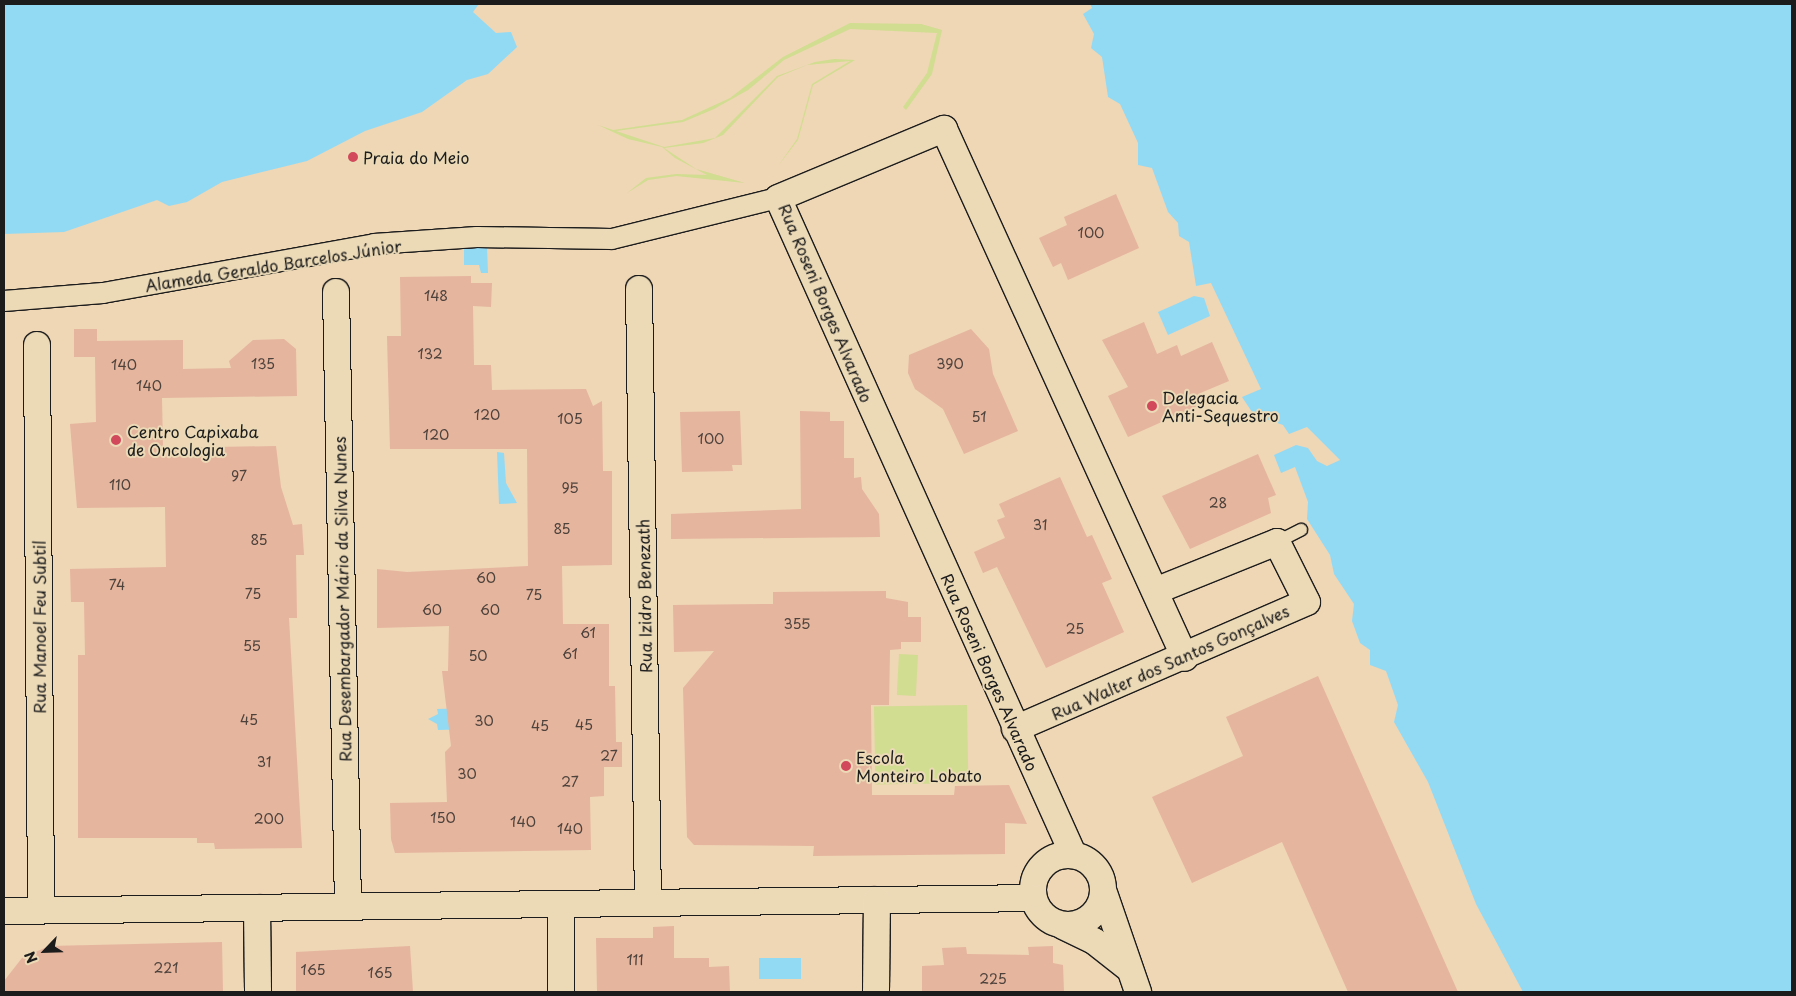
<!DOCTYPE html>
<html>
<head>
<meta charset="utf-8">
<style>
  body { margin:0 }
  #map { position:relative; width:1796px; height:996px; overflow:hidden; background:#efd6b5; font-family:"Playpen Sans",sans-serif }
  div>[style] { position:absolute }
  .green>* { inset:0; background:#d1dd90; transform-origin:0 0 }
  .water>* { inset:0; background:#92daf4; transform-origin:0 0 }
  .building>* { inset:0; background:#e5b59e }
  .roads { filter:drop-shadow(1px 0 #1c1c1c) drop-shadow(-1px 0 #1c1c1c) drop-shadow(0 1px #1c1c1c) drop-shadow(0 -1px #1c1c1c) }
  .service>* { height:12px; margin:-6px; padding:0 6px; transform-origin:6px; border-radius:6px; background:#ecdab7 }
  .pedestrian>* { height:20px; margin:-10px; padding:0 10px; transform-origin:10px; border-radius:10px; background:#ecdab7 }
  .minor>* { height:26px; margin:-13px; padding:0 13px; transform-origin:13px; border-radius:13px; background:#ecdab7 }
  .minor>.ring { margin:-13px; padding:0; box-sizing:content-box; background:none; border:26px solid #ecdab7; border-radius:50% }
  .dots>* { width:14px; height:14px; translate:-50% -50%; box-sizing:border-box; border:2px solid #ecdab7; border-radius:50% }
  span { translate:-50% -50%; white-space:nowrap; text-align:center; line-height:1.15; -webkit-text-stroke:4px #ecdab7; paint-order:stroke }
  .number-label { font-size:14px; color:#4e423c }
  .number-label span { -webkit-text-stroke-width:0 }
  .poi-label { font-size:16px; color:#1c1c1c }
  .left { translate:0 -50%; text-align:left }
  .street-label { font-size:16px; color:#1c1c1c }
  .frame { position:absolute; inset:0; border:5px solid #1c1c1c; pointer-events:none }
  .north { position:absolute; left:20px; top:926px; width:50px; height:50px; -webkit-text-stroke:4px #ecdab7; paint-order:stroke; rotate:246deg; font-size:14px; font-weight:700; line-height:20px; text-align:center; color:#1c1c1c }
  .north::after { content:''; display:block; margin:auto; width:18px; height:22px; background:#1c1c1c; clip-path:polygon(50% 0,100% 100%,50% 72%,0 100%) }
</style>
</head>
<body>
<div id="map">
  <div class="green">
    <i style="clip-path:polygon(850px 23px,921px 24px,942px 30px,932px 74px,906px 110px,903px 107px,927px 73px,937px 33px,850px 29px,784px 60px,748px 90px,714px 109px,683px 122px,616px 131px,664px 147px,715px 138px,777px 76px,815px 62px,834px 59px,855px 60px,813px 85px,798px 140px,778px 166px,797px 139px,812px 84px,850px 61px,807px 65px,778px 77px,723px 135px,703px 143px,664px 148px,696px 169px,745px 183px,676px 176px,648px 180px,627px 193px,646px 178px,676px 174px,707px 175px,675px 158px,662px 147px,628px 139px,598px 125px,613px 130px,682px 120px,730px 98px,783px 57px)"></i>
    <i style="left:899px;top:654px;width:19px;height:41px;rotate:3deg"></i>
    <i style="left:967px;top:705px;width:78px;height:93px;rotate:89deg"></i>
  </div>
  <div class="water">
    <i style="clip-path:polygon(4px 4px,479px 4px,473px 12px,496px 33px,511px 32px,517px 47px,488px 74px,467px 80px,422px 112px,365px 131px,307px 161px,222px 182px,187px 202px,169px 206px,157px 200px,64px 232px,4px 234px)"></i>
    <i style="clip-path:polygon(1090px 4px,1792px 4px,1792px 992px,1523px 992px,1476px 904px,1428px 782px,1394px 722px,1398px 705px,1386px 671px,1370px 665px,1370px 650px,1360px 643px,1352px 621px,1354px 604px,1334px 574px,1330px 555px,1307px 519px,1308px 502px,1295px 467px,1281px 473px,1274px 455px,1296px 445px,1308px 448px,1317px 461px,1327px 466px,1340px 460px,1307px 427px,1289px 434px,1283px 425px,1254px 415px,1242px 397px,1261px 389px,1211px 283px,1196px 286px,1189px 242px,1179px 236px,1178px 223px,1168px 212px,1152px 168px,1138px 165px,1138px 143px,1120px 104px,1108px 97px,1102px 57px,1091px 48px,1094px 34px,1083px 14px,1092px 8px)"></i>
    <i style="clip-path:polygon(464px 246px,487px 247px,488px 273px,481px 273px,479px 265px,464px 265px)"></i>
    <i style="clip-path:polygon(1194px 296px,1204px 298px,1210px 316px,1168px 335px,1158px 312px)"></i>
    <i style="clip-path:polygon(497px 452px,504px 453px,506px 483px,517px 503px,499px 504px)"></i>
    <i style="clip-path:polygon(471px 708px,472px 729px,438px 730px,437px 724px,428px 719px,438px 714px,437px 709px)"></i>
    <i style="left:801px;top:958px;width:21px;height:42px;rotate:90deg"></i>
  </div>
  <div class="building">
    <i style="clip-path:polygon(1116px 194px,1139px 248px,1068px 280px,1061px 263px,1053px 267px,1039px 238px,1067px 225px,1064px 217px)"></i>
    <i style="clip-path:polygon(471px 276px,471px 283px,492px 283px,491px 307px,473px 306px,474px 365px,491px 365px,492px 390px,586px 389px,593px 406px,602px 401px,603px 471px,612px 471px,612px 565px,562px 566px,563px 624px,609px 624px,609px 686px,615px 686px,616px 742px,622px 742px,622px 767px,604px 767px,604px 796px,590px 797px,591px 850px,395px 853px,391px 839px,390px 803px,447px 802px,445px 752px,451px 746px,442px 671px,448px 671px,449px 626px,377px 628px,377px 569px,407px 572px,528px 566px,527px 449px,390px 449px,387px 336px,401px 336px,400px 277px)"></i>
    <i style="clip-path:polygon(1144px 322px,1157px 354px,1177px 345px,1181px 356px,1212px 342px,1229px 381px,1198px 394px,1202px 404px,1128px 437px,1108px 396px,1128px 387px,1102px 340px)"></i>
    <i style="clip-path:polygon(74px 329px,97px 329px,97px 341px,183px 340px,183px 369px,231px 368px,229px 361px,253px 340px,284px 339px,296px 349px,297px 396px,162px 398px,163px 448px,276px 446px,281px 487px,293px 525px,302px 524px,304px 555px,296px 555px,297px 618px,289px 618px,302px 848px,215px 849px,214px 843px,197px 843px,197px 838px,78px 838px,78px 655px,85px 655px,84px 602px,71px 602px,70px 569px,166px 567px,165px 507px,77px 508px,70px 424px,96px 422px,95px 357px,74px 357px)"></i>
    <i style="clip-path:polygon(971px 329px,989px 349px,993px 374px,1018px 431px,964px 454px,943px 409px,915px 389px,908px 373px,909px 355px)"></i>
    <i style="clip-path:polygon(740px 411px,742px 465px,732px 465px,733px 471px,682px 472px,680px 412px)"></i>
    <i style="clip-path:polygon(800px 411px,830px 412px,830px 421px,844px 421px,844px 458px,854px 458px,854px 478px,861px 477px,862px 489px,879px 514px,880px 537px,671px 539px,671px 514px,801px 509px)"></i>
    <i style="clip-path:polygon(1258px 454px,1276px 495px,1268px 498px,1271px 513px,1190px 549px,1162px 496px)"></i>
    <i style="clip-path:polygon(1060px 477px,1087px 537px,1092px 535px,1112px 579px,1102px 583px,1124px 632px,1046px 668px,997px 567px,983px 573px,974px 552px,1005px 538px,997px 520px,1005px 517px,999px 504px)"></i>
    <i style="clip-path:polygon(886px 591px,886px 598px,908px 602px,908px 617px,921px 617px,921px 642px,901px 642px,901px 649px,890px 650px,889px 705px,871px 705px,872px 795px,954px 795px,955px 786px,1009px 785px,1027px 824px,1005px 823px,1005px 854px,813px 856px,814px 846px,694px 845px,687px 837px,683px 688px,714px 651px,674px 652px,673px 605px,773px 604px,773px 592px)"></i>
    <i style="clip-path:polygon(1318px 676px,1458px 992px,1348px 992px,1282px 842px,1192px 883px,1152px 797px,1243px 756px,1226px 717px)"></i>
    <i style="clip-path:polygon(674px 926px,674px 958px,709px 958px,709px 967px,729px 966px,730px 992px,597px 991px,596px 938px,653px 938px,653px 927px)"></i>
    <i style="clip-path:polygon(222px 942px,223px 992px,4px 992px,4px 981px,22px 958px,49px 946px)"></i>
    <i style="clip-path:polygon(410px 946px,413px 992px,296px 992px,296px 952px)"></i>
    <i style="clip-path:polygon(1053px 946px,1053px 963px,1063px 965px,1064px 992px,922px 992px,922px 966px,944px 965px,942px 948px,966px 947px,967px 954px,1029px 955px,1028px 947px)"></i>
  </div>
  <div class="roads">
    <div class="service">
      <i style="left:1277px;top:542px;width:27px;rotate:-27deg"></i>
    </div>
    <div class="pedestrian">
      <i style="left:4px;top:301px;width:99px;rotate:-4.6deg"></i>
      <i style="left:103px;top:293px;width:275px;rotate:-10.2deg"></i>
      <i style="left:374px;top:244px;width:103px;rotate:-3.9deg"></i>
      <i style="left:477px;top:237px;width:135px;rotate:0.8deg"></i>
      <i style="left:612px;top:239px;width:171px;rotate:-13.9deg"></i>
    </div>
    <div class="minor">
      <i style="left:639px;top:289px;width:614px;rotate:89.16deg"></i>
      <i style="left:336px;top:292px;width:614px;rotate:88.88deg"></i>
      <i style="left:37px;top:345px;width:565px;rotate:89.59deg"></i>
      <i style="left:1015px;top:729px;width:318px;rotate:-23.5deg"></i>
      <i style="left:1307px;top:602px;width:67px;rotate:-116.6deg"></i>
      <i style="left:1277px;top:542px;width:131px;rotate:158.1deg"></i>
      <i style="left:1073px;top:854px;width:719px;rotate:-114.21deg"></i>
      <i style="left:778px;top:198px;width:180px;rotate:-22.6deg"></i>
      <i style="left:944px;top:129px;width:581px;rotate:65.51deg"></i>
      <i class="ring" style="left:1033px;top:855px;width:44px;height:44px"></i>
      <i style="left:1104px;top:893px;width:105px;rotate:71deg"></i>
      <i style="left:561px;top:904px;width:88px;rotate:90deg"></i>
      <i style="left:257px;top:908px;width:84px;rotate:89.3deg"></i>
      <i style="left:4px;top:911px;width:1029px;rotate:-0.72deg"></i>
      <i style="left:1063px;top:926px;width:34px;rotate:26deg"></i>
      <i style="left:1094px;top:941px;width:42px;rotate:38.2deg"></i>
      <i style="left:876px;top:992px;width:92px;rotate:-89.4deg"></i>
    </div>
  </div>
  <div class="dots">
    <i style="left:353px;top:157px;background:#d1495b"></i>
    <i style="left:1152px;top:406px;background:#d1495b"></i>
    <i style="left:116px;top:440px;background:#d1495b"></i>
    <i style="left:846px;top:766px;background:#d1495b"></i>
  </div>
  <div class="number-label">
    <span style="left:1091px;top:233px">100</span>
    <span style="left:436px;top:296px">148</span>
    <span style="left:430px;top:354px">132</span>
    <span style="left:263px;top:364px">135</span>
    <span style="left:950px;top:364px">390</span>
    <span style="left:124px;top:365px">140</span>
    <span style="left:149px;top:386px">140</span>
    <span style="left:487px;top:415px">120</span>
    <span style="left:979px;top:417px">51</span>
    <span style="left:570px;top:419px">105</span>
    <span style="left:436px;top:435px">120</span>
    <span style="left:711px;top:439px">100</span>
    <span style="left:239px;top:476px">97</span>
    <span style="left:120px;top:485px">110</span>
    <span style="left:570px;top:488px">95</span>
    <span style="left:1218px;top:503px">28</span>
    <span style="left:1040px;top:525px">31</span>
    <span style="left:562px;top:529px">85</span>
    <span style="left:259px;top:540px">85</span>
    <span style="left:486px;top:578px">60</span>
    <span style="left:117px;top:585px">74</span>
    <span style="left:253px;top:594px">75</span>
    <span style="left:534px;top:595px">75</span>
    <span style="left:432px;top:610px">60</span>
    <span style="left:490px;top:610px">60</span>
    <span style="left:797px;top:624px">355</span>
    <span style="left:1075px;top:629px">25</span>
    <span style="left:588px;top:633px">61</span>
    <span style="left:252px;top:646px">55</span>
    <span style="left:570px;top:654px">61</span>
    <span style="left:478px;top:656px">50</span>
    <span style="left:249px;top:720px">45</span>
    <span style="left:484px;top:721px">30</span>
    <span style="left:584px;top:725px">45</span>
    <span style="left:540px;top:726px">45</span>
    <span style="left:609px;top:756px">27</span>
    <span style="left:264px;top:762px">31</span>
    <span style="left:467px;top:774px">30</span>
    <span style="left:570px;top:782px">27</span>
    <span style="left:443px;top:818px">150</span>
    <span style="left:269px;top:819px">200</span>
    <span style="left:523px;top:822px">140</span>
    <span style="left:570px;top:829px">140</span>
    <span style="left:635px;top:960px">111</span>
    <span style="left:166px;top:968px">221</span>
    <span style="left:313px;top:970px">165</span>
    <span style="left:380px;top:973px">165</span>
    <span style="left:993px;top:979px">225</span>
  </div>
  <div class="poi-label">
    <span class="left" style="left:363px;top:157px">Praia do Meio</span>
    <span class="left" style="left:1162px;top:406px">Delegacia<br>Anti-Sequestro</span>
    <span class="left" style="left:127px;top:440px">Centro Capixaba<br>de Oncologia</span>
    <span class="left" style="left:856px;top:766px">Escola<br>Monteiro Lobato</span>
  </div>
  <div class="street-label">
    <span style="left:273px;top:265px;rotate:-9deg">Alameda Geraldo Barcelos Júnior</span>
    <span style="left:826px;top:303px;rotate:67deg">Rua Roseni Borges Alvarado</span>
    <span style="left:644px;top:596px;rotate:-91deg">Rua Izidro Benezath</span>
    <span style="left:342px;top:599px;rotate:-91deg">Rua Desembargador Mário da Silva Nunes</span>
    <span style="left:39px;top:627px;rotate:-90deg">Rua Manoel Feu Subtil</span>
    <span style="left:1170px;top:662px;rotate:-24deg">Rua Walter dos Santos Gonçalves</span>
    <span style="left:990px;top:672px;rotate:66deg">Rua Roseni Borges Alvarado</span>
  </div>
  <div class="frame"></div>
  <div class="north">N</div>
</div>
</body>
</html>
